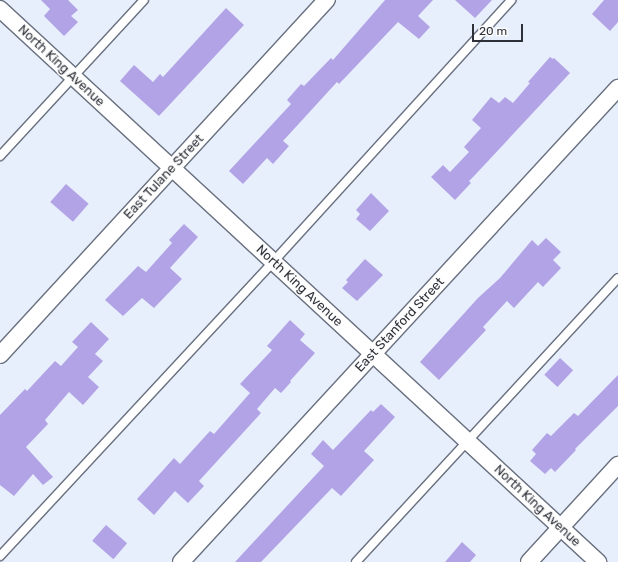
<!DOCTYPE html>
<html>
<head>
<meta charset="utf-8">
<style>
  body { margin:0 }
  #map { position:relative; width:618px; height:562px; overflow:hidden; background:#e8effc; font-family:Rubik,sans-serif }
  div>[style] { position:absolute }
  .building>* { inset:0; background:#b1a3e5; transform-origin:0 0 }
  .roads { filter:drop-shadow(1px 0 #69707f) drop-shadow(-1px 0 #69707f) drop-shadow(0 1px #69707f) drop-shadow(0 -1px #69707f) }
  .lane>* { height:8px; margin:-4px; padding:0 4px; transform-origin:4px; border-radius:4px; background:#fff }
  .street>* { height:16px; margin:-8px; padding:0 8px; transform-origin:8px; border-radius:8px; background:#fff }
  span { translate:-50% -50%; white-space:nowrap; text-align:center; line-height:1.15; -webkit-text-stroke:3px #fcfcfc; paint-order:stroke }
  .street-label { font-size:13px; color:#2e3138 }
  .scale { position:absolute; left:472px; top:24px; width:51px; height:18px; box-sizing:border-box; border:2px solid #2e3138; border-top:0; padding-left:5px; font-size:12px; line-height:14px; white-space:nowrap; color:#2e3138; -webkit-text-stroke:3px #fcfcfc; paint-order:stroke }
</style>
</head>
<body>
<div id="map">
  <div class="building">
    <i style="clip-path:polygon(41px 0,68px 0,78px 10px,71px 16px,78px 22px,64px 36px,44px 16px,50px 9px)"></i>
    <i style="clip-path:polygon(385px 0,433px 0,418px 16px,430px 27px,419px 39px,398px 22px,339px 84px,337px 82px,283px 141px,289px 146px,273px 164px,267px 158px,243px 184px,229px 171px,291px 104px,287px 100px,301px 84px,304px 86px,331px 58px,333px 60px)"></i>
    <i style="clip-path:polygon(455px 0,492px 0,475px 18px)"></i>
    <i style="clip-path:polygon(604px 0,618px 0,618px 22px,610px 31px,592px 14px)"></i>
    <i style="clip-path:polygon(226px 8px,244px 25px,159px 116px,120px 81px,134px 65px,153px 82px,160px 74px,163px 77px)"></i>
    <i style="clip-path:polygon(550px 57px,553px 59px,554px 58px,570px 73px,475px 175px,469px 181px,471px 183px,455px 200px,431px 177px,443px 165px,450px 172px,469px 152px,464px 147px,481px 128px,472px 120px,491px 97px,499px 103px,505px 97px,513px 103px,530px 83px,528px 82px)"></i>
    <i style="left:66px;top:184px;width:30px;height:24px;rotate:41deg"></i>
    <i style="clip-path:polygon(371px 193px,389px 211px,370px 231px,356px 219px,360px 214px,356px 210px)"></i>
    <i style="clip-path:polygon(184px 224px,198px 237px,170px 268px,182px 279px,154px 308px,142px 298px,123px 316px,105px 300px,138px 266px,146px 272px,172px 243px,169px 240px)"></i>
    <i style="clip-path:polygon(546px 238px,561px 252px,553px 260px,561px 268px,543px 287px,538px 282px,514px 308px,507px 301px,483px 327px,486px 330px,439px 380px,420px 362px,478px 298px,500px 278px,532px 240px,538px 246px)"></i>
    <i style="clip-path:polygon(365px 259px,383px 275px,357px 301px,342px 288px,348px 282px,346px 280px)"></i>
    <i style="clip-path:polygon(290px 320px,305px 334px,300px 340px,315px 353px,290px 381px,291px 382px,281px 393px,275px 388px,257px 409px,261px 413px,199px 481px,204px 486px,188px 503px,175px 491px,154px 515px,137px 499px,174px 458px,180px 464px,210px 431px,214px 434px,250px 393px,240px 384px,272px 350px,267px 346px)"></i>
    <i style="clip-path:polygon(91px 322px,109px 339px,95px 354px,103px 361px,88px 377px,99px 387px,83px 405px,69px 392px,45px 420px,48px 424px,26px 447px,53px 477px,43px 485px,33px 474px,14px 496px,0 485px,0 415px,25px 389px,27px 391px,55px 361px,61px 366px,78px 347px,72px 342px)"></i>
    <i style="left:560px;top:358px;width:18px;height:23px;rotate:43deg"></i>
    <i style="clip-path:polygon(618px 375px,618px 406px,575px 449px,576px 450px,555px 472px,551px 468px,545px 474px,530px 461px,536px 454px,532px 450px,547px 433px,551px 436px,574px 413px,578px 416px)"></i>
    <i style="clip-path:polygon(381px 404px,395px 417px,364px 451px,374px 460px,341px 496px,332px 488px,261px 562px,235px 562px,324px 466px,311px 454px,323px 440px,333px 450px,371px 410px,373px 412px)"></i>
    <i style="left:106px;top:525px;width:28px;height:21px;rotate:41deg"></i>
    <i style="clip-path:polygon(462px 542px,476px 555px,470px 562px,445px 562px)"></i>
  </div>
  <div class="roads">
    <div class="lane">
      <i style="left:0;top:156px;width:212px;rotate:-47.3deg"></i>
      <i style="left:0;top:556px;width:401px;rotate:-47.1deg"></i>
      <i style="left:273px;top:262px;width:354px;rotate:-47.7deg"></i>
      <i style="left:356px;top:562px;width:386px;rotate:-47.3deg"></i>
    </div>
    <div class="street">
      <i style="left:0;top:9px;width:815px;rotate:42.76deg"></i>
      <i style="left:0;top:355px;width:483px;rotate:-47.4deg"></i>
      <i style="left:181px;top:562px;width:645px;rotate:-47.33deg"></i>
      <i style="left:529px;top:562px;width:132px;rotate:-47.5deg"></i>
    </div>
  </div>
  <div class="street-label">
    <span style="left:61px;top:66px;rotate:43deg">North King Avenue</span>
    <span style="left:164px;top:177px;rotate:-47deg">East Tulane Street</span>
    <span style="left:299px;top:286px;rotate:43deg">North King Avenue</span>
    <span style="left:400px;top:325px;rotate:-47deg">East Stanford Street</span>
    <span style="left:537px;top:506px;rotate:43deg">North King Avenue</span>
  </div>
  <div class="scale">20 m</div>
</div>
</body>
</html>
